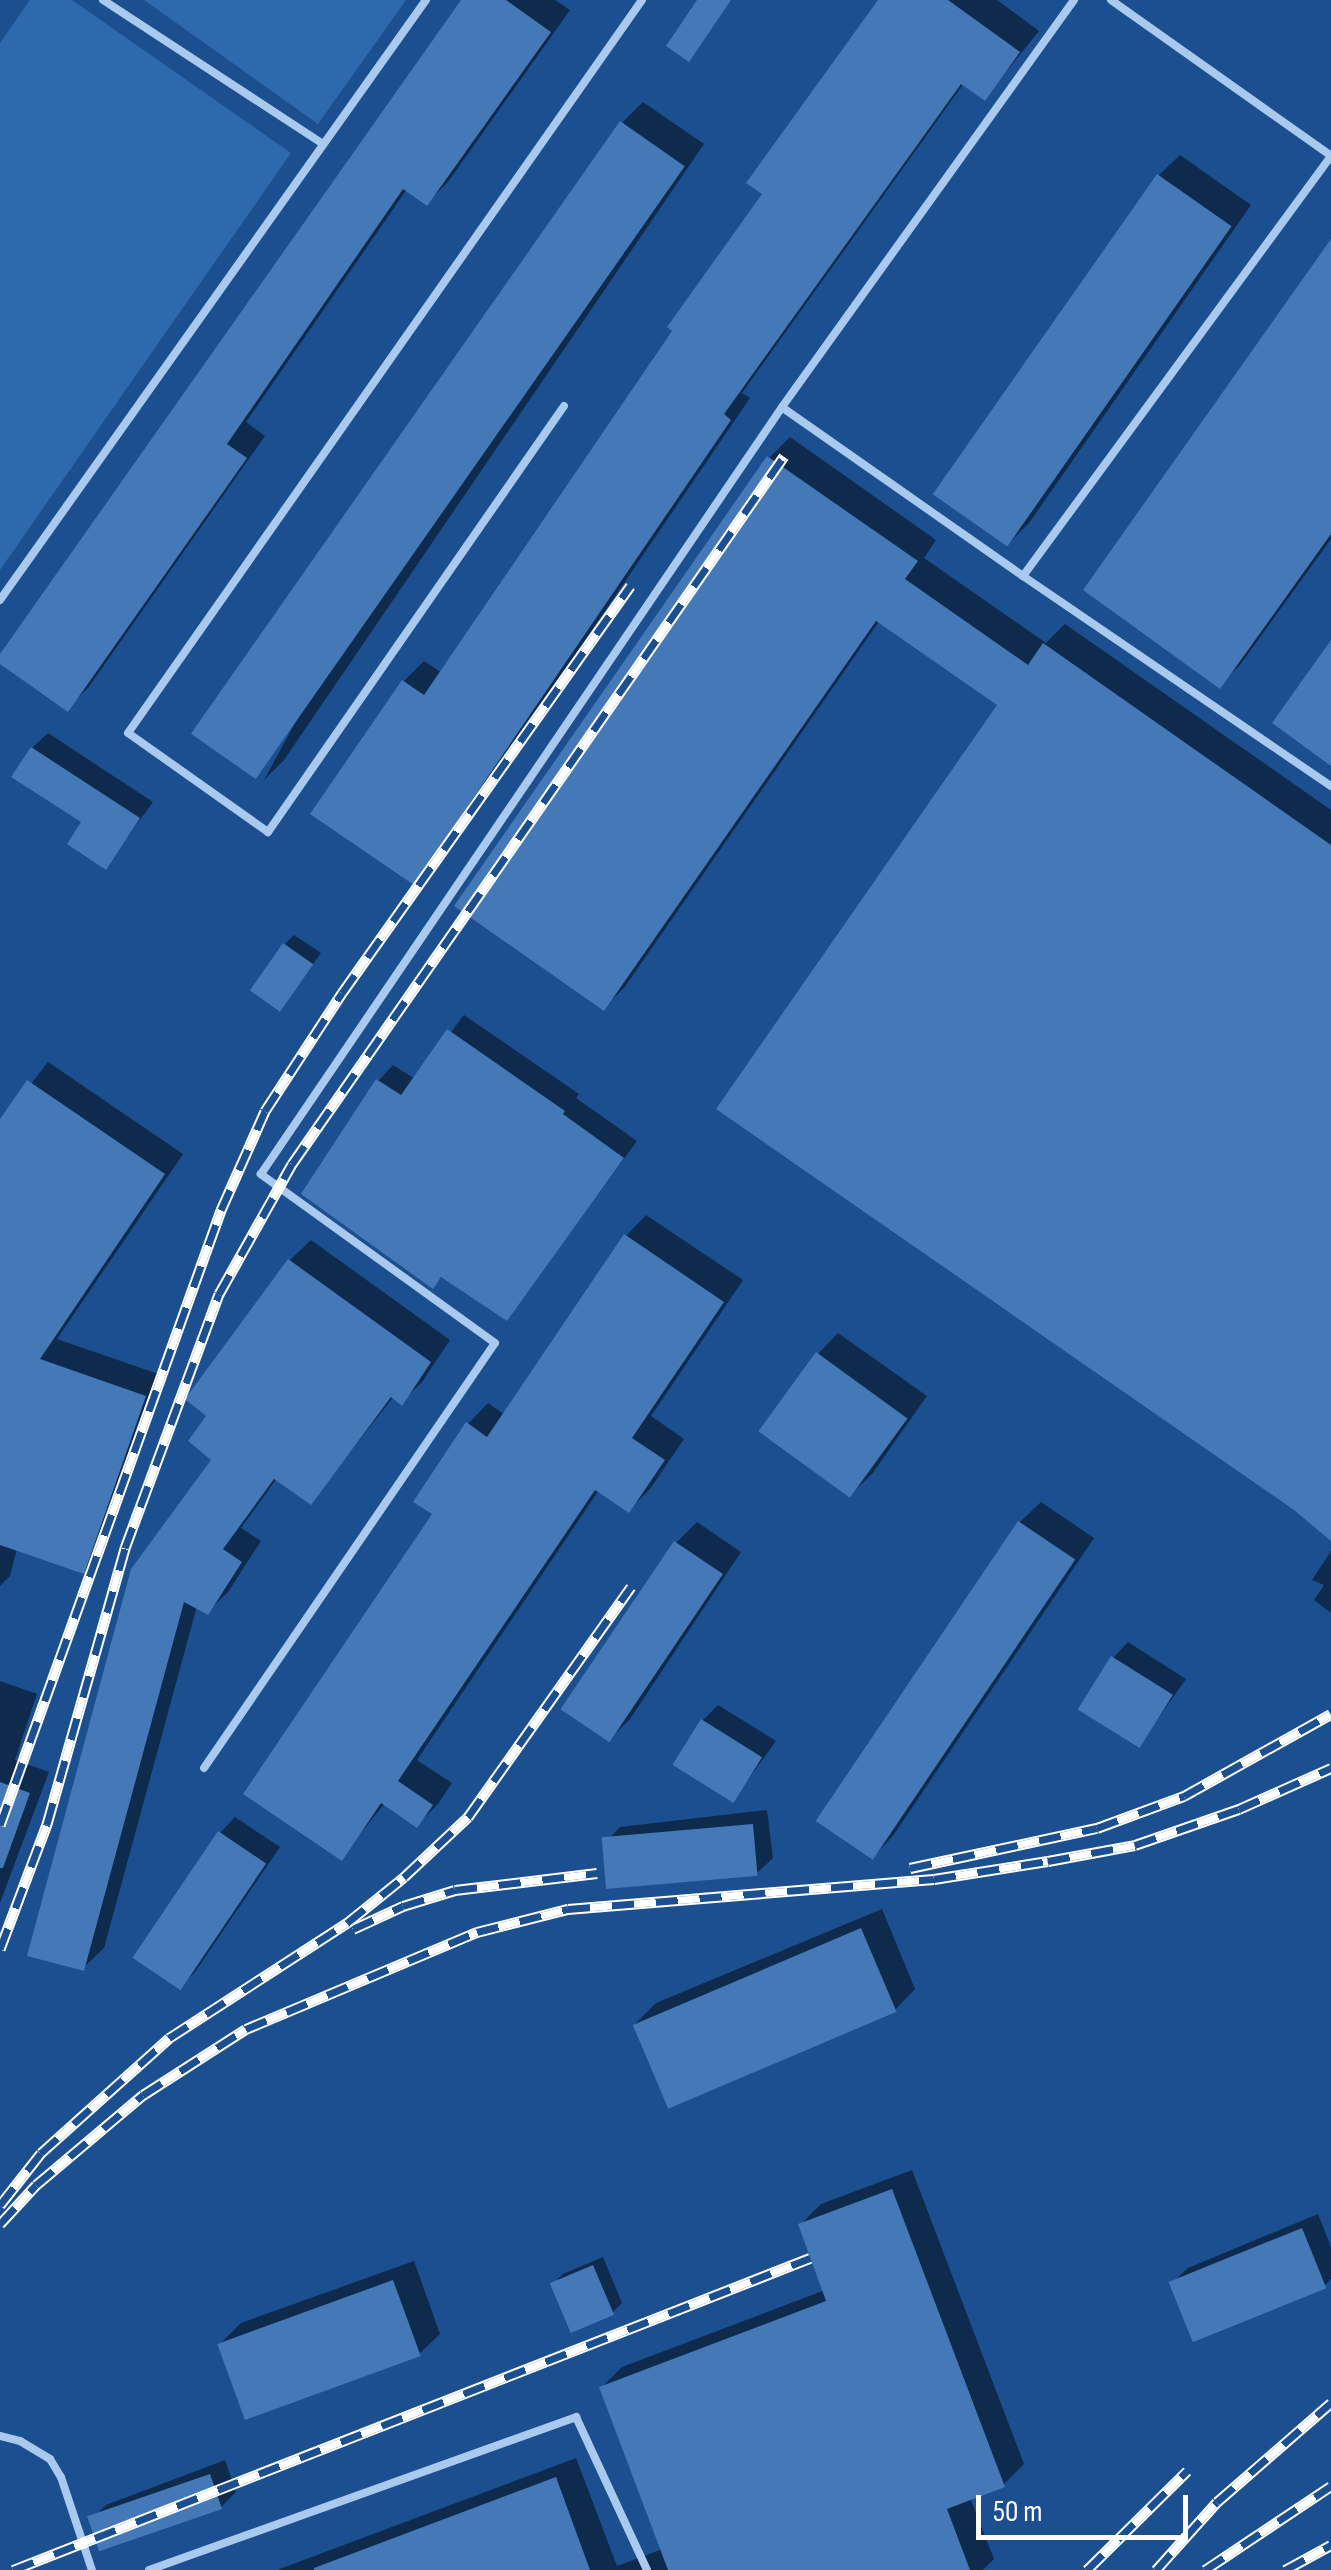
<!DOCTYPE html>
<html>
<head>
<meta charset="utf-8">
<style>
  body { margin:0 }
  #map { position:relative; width:1331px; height:2570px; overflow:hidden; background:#1b4f8f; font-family:"Sofia Sans Condensed",sans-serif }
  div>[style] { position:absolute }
  .green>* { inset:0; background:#2e69ad }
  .shadow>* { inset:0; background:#0007 }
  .building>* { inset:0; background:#4478b7; transform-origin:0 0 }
  .service>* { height:8px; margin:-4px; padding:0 4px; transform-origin:4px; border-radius:4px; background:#a9c9ee }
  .rail>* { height:11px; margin-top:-5.5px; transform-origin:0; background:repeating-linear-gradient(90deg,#1b4f8f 0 22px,#fff 0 44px); box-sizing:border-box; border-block:2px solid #fff }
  span { translate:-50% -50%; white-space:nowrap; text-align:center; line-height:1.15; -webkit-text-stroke:10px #1b4f8f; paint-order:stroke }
  .scale { position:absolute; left:976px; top:2495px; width:212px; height:45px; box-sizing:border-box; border:5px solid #fff; border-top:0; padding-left:12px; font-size:30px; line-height:35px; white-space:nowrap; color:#fff; -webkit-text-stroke:8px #1b4f8f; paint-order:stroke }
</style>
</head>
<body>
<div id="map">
  <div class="green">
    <i style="clip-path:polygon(30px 0,72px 0,291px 153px,0 570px,0 43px)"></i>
    <i style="clip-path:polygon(144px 0,406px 0,318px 124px)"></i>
  </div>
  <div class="shadow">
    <i style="clip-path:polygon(464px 0,555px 0,570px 10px,448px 182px,427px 203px,407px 189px,246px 422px,265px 436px,88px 688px,67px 708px,0 658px)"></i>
    <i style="clip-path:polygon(881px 0,997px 0,1039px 31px,985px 98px,964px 83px,742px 393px,750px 398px,434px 862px,414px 882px,404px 681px,424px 661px,442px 673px,766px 194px)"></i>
    <i style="clip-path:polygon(643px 102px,704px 144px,284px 760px,264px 780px,622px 123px)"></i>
    <i style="clip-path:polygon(1180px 155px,1251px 205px,1029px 523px,1008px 544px,937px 494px,1159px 175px)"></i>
    <i style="clip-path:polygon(1331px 247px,1331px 539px,1240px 665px,1220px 685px)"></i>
    <i style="clip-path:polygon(790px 437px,936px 540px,924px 558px,1046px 643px,1065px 624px,1331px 810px,1331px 1537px,1001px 705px,880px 620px,624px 988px,603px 1008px,769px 458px)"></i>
    <i style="clip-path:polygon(48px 733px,153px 802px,106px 866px,84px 822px,32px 748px)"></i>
    <i style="clip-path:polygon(294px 935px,321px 953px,282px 1008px,284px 945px)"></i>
    <i style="clip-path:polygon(464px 1015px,579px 1094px,576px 1098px,637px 1141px,507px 1318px,443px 1275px,433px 1286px,378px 1081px,393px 1065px,415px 1079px)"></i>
    <i style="clip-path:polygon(48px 1062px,183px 1154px,57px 1339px,164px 1376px,103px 1552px,84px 1572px,17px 1549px,10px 1576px,0 1586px,0 1124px)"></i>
    <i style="clip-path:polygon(646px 1215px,743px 1280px,651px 1416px,684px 1439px,650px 1489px,629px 1510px,599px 1490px,417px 1760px,452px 1783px,438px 1804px,417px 1825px,385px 1803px,341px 1858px,435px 1514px,468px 1424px,488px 1403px,505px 1415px,626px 1236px)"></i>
    <i style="clip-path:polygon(311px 1240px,450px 1340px,422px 1382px,402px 1402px,394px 1396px,311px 1502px,277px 1478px,241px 1528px,261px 1541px,228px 1592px,207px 1612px,197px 1606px,104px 1948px,83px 1968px,214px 1459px,209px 1415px,189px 1399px,290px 1260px)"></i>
    <i style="clip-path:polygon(838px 1333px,927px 1396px,872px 1474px,851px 1494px,818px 1354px)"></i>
    <i style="clip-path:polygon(1041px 1502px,1094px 1538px,893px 1836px,873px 1857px,820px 1821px,1020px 1522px)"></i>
    <i style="clip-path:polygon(697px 1522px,741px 1552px,630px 1719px,610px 1739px,676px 1543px)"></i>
    <i style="clip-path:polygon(1331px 1551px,1331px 1613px,1314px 1600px,1324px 1585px,1312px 1580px)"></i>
    <i style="clip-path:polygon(1128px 1642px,1186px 1679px,1139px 1745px,1113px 1658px)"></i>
    <i style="clip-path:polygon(0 1681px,37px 1694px,15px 1760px,49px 1772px,0 1903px)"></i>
    <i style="clip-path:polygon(718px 1705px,776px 1741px,733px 1800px,703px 1720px)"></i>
    <i style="clip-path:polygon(767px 1810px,773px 1858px,757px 1873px,605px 1843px,620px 1827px)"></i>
    <i style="clip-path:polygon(235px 1817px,280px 1847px,195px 1972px,180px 1987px,220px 1833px)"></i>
    <i style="clip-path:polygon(882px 1909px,915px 1989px,895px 2010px,635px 2024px,656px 2003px)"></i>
    <i style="clip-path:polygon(912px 2170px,1024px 2464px,1003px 2485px,970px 2498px,994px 2559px,983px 2570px,277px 2570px,576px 2458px,617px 2566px,663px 2549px,602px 2387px,622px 2367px,825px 2290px,800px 2225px,821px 2204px)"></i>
    <i style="clip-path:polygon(1318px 2214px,1331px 2247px,1331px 2279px,1325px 2285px,1172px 2283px,1188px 2268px)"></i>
    <i style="clip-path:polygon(603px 2257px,622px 2303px,612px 2313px,553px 2284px,563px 2274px)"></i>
    <i style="clip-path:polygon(414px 2261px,440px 2334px,419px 2354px,220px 2344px,241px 2323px)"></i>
    <i style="clip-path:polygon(225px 2460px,236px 2492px,221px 2507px,91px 2520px,106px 2505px)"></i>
  </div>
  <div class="building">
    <i style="clip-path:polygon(461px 0,506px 0,551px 32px,427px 206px,403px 189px,227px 444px,247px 458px,68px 712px,0 664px,0 654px)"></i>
    <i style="clip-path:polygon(697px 0,731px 0,689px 62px,666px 46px)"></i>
    <i style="clip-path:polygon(878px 0,948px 0,1020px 52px,985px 101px,961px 84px,724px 414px,731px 420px,414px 885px,310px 814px,402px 680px,424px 695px,672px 331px,667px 327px,762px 194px,746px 183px)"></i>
    <i style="left:620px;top:121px;width:79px;height:748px;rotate:35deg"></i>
    <i style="left:1157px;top:174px;width:91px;height:391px;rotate:35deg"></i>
    <i style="clip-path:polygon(1331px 239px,1331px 534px,1220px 689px,1083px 590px)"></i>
    <i style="clip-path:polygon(767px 456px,918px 561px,905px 579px,1028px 665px,1043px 643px,1331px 845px,1331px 1541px,1294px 1510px,716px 1109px,997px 705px,876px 621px,604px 1011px,454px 906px)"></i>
    <i style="clip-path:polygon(1331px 640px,1331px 766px,1272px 723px)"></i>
    <i style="clip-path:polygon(31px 747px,140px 818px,106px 870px,67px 844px,81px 822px,11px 777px)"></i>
    <i style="left:283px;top:943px;width:37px;height:58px;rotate:35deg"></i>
    <i style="clip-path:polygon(447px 1029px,565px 1111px,563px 1114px,624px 1158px,507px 1321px,441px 1277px,433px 1289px,301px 1194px,376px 1079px,401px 1095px)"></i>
    <i style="clip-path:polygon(27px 1080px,165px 1174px,40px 1359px,146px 1396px,84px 1574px,0 1545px,0 1119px)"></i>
    <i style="clip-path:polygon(624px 1234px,724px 1302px,632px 1438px,665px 1460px,629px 1513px,595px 1490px,398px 1781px,433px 1805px,417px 1828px,381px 1803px,342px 1861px,243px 1794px,432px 1514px,413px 1502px,466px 1422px,487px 1437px)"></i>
    <i style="clip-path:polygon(288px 1259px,431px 1362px,402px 1406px,391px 1397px,311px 1505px,274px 1479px,223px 1549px,242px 1562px,208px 1615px,184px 1602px,84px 1971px,27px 1956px,131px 1569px,211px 1460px,188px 1441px,206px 1416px,185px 1399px)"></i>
    <i style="left:816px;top:1352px;width:113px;height:98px;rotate:36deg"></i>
    <i style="left:1018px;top:1521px;width:69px;height:362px;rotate:34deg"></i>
    <i style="left:674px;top:1541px;width:59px;height:203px;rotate:34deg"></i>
    <i style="left:1111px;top:1656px;width:73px;height:63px;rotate:32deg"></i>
    <i style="left:701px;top:1719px;width:72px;height:54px;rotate:32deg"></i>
    <i style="clip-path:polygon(0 1782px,30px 1793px,3px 1868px,0 1868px)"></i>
    <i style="left:753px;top:1824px;width:52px;height:152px;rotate:85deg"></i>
    <i style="left:218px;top:1831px;width:58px;height:153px;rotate:34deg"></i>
    <i style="left:861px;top:1928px;width:91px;height:248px;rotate:67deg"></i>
    <i style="clip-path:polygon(892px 2189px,1005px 2487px,947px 2509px,970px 2570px,668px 2570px,599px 2387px,826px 2301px,798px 2224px)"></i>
    <i style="left:1302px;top:2228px;width:65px;height:144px;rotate:68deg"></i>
    <i style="left:593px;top:2265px;width:54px;height:47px;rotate:67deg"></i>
    <i style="left:393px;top:2280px;width:81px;height:187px;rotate:70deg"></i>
    <i style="left:210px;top:2474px;width:37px;height:130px;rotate:71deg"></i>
    <i style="clip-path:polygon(556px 2477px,590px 2570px,314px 2570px,314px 2568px)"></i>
  </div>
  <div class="service">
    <i style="left:103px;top:0;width:263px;rotate:33.2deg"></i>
    <i style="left:1111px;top:0;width:270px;rotate:35.3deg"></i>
    <i style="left:1331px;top:156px;width:521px;rotate:126.25deg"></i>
    <i style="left:1023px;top:576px;width:373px;rotate:34.3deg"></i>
    <i style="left:564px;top:406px;width:519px;rotate:124.79deg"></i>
    <i style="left:268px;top:832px;width:171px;rotate:-144.7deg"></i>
    <i style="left:128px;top:733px;width:895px;rotate:-54.96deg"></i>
    <i style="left:1023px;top:576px;width:294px;rotate:-145deg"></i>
    <i style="left:782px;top:407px;width:501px;rotate:-54.34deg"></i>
    <i style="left:0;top:600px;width:736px;rotate:-54.63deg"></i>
    <i style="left:204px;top:1768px;width:515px;rotate:-55.6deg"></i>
    <i style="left:495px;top:1343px;width:289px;rotate:-144.2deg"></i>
    <i style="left:261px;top:1174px;width:927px;rotate:-55.81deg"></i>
    <i style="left:0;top:2436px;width:21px;rotate:14deg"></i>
    <i style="left:20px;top:2441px;width:35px;rotate:31deg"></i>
    <i style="left:50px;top:2459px;width:21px;rotate:59deg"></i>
    <i style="left:61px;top:2477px;width:98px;rotate:71.6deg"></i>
    <i style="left:149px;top:2570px;width:454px;rotate:-19.7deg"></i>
    <i style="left:576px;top:2417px;width:169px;rotate:65.1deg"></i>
  </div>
  <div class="rail">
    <i style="left:0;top:1825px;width:654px;rotate:-70.23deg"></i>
    <i style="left:221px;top:1210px;width:108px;rotate:-66deg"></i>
    <i style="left:265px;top:1111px;width:141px;rotate:-56.9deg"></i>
    <i style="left:342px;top:993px;width:499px;rotate:-54.7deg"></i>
    <i style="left:910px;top:1868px;width:191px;rotate:-12.1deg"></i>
    <i style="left:1097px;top:1828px;width:93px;rotate:-20.2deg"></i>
    <i style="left:1184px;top:1796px;width:168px;rotate:-29.2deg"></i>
    <i style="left:353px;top:1929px;width:55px;rotate:-24.7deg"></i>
    <i style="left:403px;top:1906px;width:54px;rotate:-17.1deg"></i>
    <i style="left:455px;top:1890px;width:143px;rotate:-6.8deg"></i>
    <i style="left:0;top:1949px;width:134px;rotate:-69.4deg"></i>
    <i style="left:47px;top:1824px;width:287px;rotate:-74.2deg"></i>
    <i style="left:125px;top:1548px;width:271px;rotate:-69.7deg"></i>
    <i style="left:219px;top:1294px;width:149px;rotate:-60.7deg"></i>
    <i style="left:292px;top:1164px;width:862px;rotate:-55.2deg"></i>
    <i style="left:0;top:2205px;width:66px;rotate:-51.7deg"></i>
    <i style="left:41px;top:2153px;width:172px;rotate:-41.9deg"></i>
    <i style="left:169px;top:2038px;width:212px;rotate:-32.9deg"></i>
    <i style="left:347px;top:1923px;width:73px;rotate:-38.9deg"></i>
    <i style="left:404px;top:1877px;width:88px;rotate:-43.2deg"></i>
    <i style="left:468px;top:1817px;width:282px;rotate:-54.7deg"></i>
    <i style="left:0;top:2224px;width:53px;rotate:-47.3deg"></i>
    <i style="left:36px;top:2185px;width:140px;rotate:-40.1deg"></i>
    <i style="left:143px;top:2095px;width:122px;rotate:-32.7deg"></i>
    <i style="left:246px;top:2029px;width:251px;rotate:-22.8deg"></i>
    <i style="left:477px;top:1932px;width:94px;rotate:-14.2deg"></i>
    <i style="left:568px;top:1909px;width:367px;rotate:-4.7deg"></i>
    <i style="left:934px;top:1879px;width:115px;rotate:-9deg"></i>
    <i style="left:1048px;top:1861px;width:88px;rotate:-10.4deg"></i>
    <i style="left:1135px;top:1845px;width:110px;rotate:-19.1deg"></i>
    <i style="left:1239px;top:1809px;width:101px;rotate:-24deg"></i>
    <i style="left:13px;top:2570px;width:856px;rotate:-21.38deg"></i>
    <i style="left:1087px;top:2570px;width:141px;rotate:-44.7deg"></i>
    <i style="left:1156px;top:2570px;width:91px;rotate:-48.1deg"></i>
    <i style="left:1217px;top:2502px;width:151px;rotate:-41deg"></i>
    <i style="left:1205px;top:2570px;width:151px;rotate:-33.7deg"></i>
    <i style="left:1285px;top:2570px;width:52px;rotate:-28.5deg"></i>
  </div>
  <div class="scale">50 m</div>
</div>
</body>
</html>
